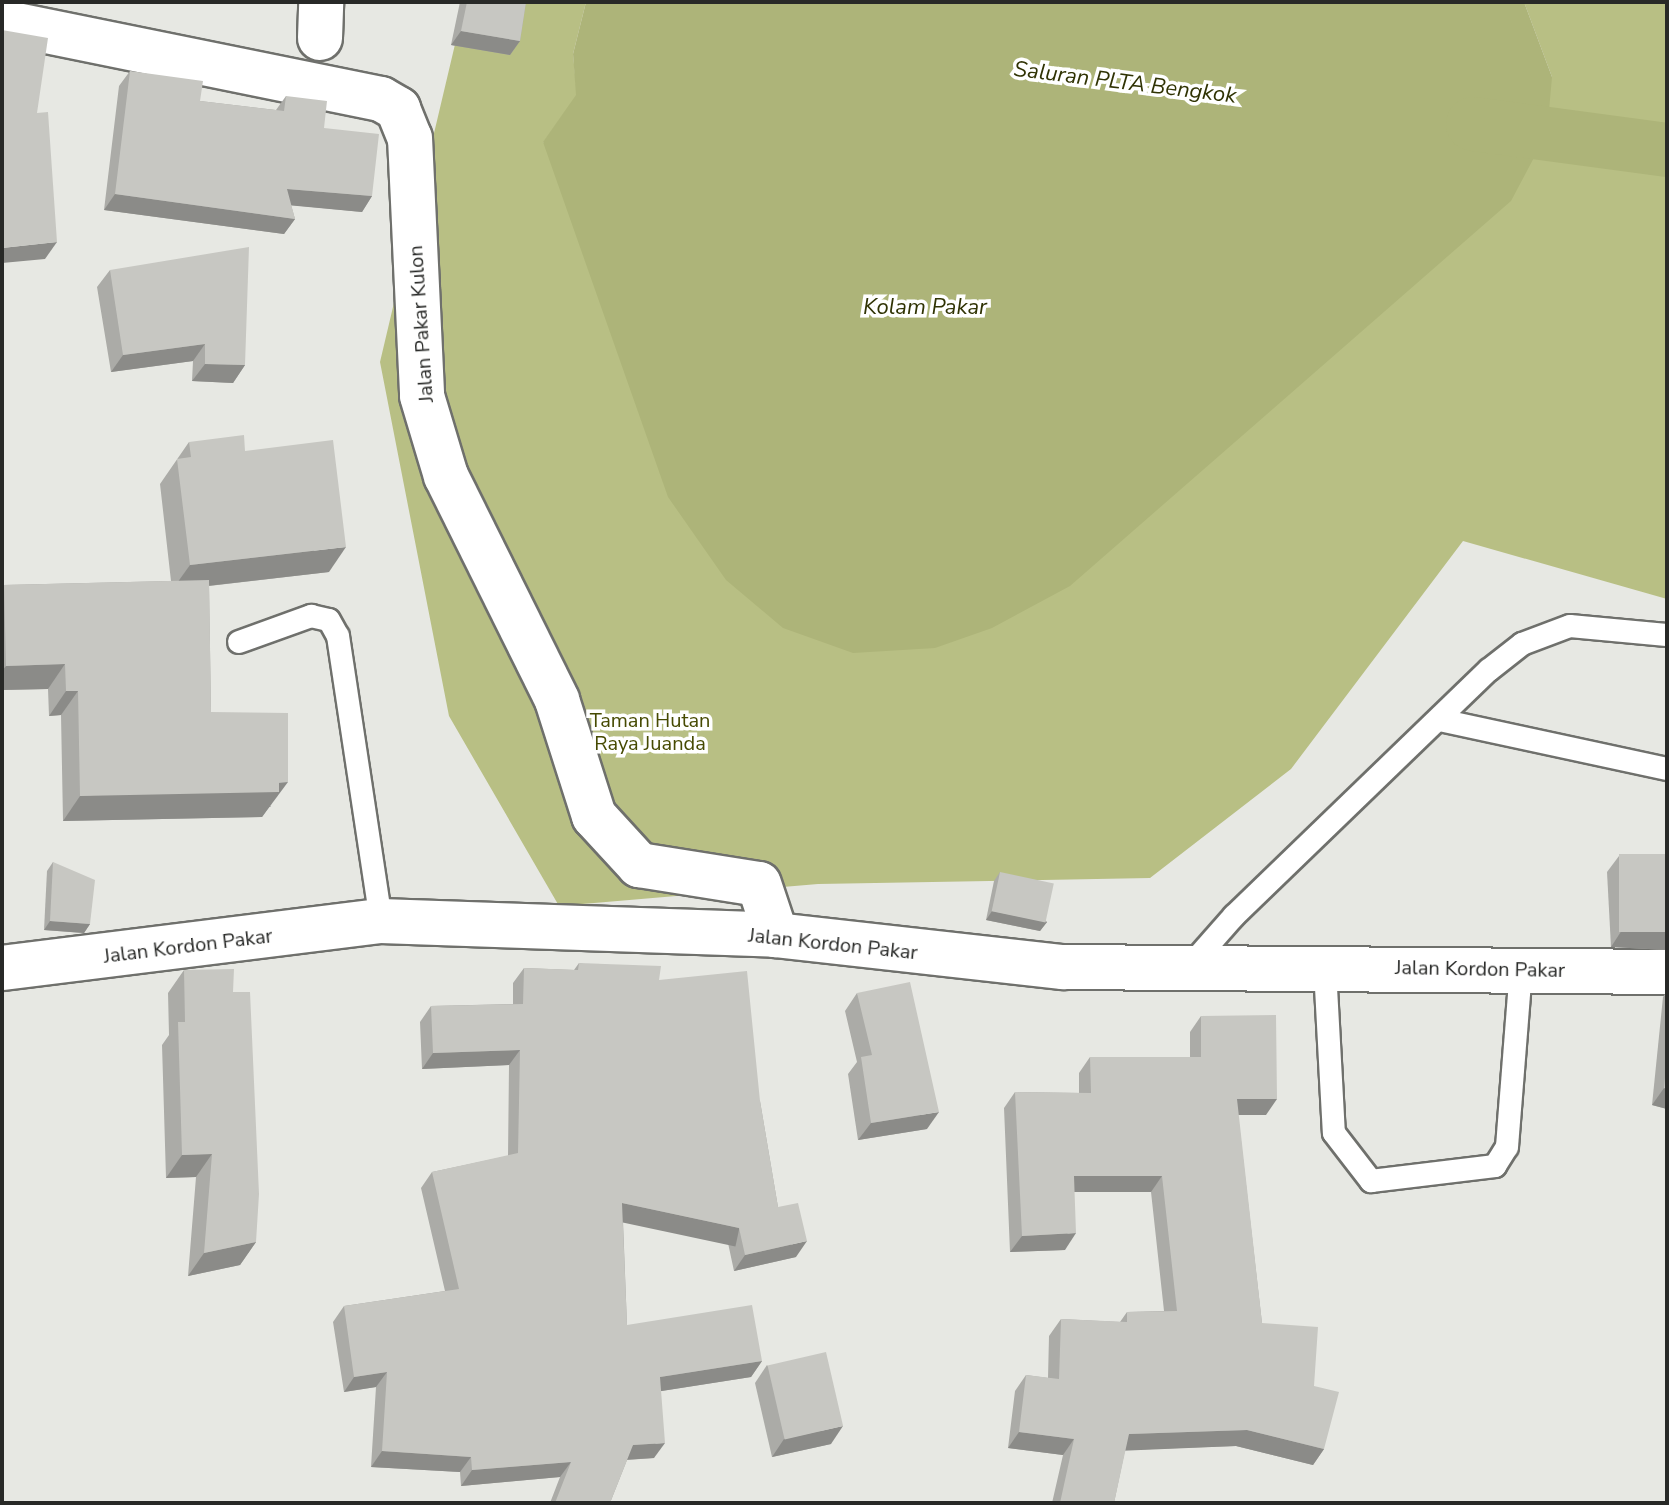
<!DOCTYPE html>
<html>
<head>
<meta charset="utf-8">
<style>
  body { margin:0 }
  #map { position:relative; width:1669px; height:1505px; overflow:hidden; background:#e7e8e3; font-family:"Nunito Sans",sans-serif }
  div>[style] { position:absolute }
  .forest>* { inset:0; background:#b8bf84 }
  .water>* { inset:0; background:#adb479 }
  .canal>* { height:54px; margin:-27px; padding:0 27px; transform-origin:27px; border-radius:27px; background:#adb479 }
  .roads { filter:drop-shadow(2px 0 #6f706c) drop-shadow(-2px 0 #6f706c) drop-shadow(0 2px #6f706c) drop-shadow(0 -2px #6f706c) }
  .service>* { height:22px; margin:-11px; padding:0 11px; transform-origin:11px; border-radius:11px; background:#fff }
  .minor>* { height:44px; margin:-22px; padding:0 22px; transform-origin:22px; border-radius:22px; background:#fff }
  .wall>* { inset:0; background:#ababa7 }
  .shaded-wall>* { inset:0; background:#8b8b88; transform-origin:0 0 }
  .building>* { inset:0; background:#c7c7c2; transform-origin:0 0 }
  span { translate:-50% -50%; white-space:nowrap; text-align:center; line-height:1.15; -webkit-text-stroke:7px #fff; paint-order:stroke }
  .street-label { font-size:20px; color:#282927 }
  .park-label { font-size:20px; color:#464a02 }
  .water-label { font-size:22px; color:#303304; font-style:italic }
  .frame { position:absolute; inset:0; border:4px solid #282927; pointer-events:none }
</style>
</head>
<body>
<div id="map">
  <div class="forest">
    <i style="clip-path:polygon(465px 2px,586px 2px,573px 54px,577px 95px,543px 143px,1552px 77px,1524px 2px,1667px 2px,1667px 599px,1463px 541px,1291px 769px,1150px 878px,818px 884px,559px 906px,449px 716px,380px 362px)"></i>
  </div>
  <div class="water">
    <i style="clip-path:polygon(586px 2px,1524px 2px,1552px 77px,1547px 133px,1511px 201px,1070px 586px,992px 628px,935px 648px,853px 653px,783px 628px,726px 580px,668px 497px,543px 142px,576px 95px,573px 54px)"></i>
  </div>
  <div class="canal">
    <i style="left:1473px;top:124px;width:196px;rotate:7.6deg"></i>
  </div>
  <div class="roads">
    <div class="service">
      <i style="left:239px;top:642px;width:77px;rotate:-19.9deg"></i>
      <i style="left:311px;top:616px;width:18px;rotate:13deg"></i>
      <i style="left:329px;top:620px;width:18px;rotate:61deg"></i>
      <i style="left:338px;top:636px;width:288px;rotate:81.4deg"></i>
      <i style="left:1440px;top:720px;width:232px;rotate:12.2deg"></i>
      <i style="left:1189px;top:967px;width:68px;rotate:-48.6deg"></i>
      <i style="left:1234px;top:916px;width:354px;rotate:-44deg"></i>
      <i style="left:1489px;top:670px;width:42px;rotate:-38.2deg"></i>
      <i style="left:1522px;top:644px;width:51px;rotate:-20.6deg"></i>
      <i style="left:1570px;top:626px;width:97px;rotate:5.3deg"></i>
      <i style="left:1325px;top:969px;width:164px;rotate:86.9deg"></i>
      <i style="left:1334px;top:1133px;width:61px;rotate:52.4deg"></i>
      <i style="left:1371px;top:1181px;width:125px;rotate:-6.9deg"></i>
      <i style="left:1495px;top:1166px;width:22px;rotate:-58deg"></i>
      <i style="left:1507px;top:1147px;width:178px;rotate:-85.5deg"></i>
    </div>
    <div class="minor">
      <i style="left:2px;top:22px;width:387px;rotate:11.5deg"></i>
      <i style="left:381px;top:99px;width:20px;rotate:30deg"></i>
      <i style="left:398px;top:109px;width:31px;rotate:68deg"></i>
      <i style="left:410px;top:138px;width:258px;rotate:87.3deg"></i>
      <i style="left:422px;top:396px;width:84px;rotate:73.3deg"></i>
      <i style="left:446px;top:476px;width:250px;rotate:63.6deg"></i>
      <i style="left:557px;top:700px;width:122px;rotate:72.3deg"></i>
      <i style="left:594px;top:816px;width:67px;rotate:47.4deg"></i>
      <i style="left:639px;top:865px;width:121px;rotate:9deg"></i>
      <i style="left:759px;top:884px;width:54px;rotate:71.6deg"></i>
      <i style="left:320px;top:38px;width:36px;rotate:-88deg"></i>
      <i style="left:2px;top:968px;width:382px;rotate:-7.1deg"></i>
      <i style="left:381px;top:921px;width:395px;rotate:2deg"></i>
      <i style="left:776px;top:935px;width:289px;rotate:6.4deg"></i>
      <i style="left:1063px;top:967px;width:604px;rotate:0.47deg"></i>
    </div>
  </div>
  <div class="wall">
    <i style="clip-path:polygon(460px 2px,526px 2px,520px 41px,510px 55px,451px 45px)"></i>
    <i style="clip-path:polygon(130px 71px,200px 101px,276px 110px,286px 96px,324px 128px,372px 196px,362px 212px,291px 205px,295px 219px,284px 234px,104px 210px,119px 86px)"></i>
    <i style="clip-path:polygon(110px 270px,245px 365px,233px 383px,192px 381px,193px 361px,111px 372px,97px 287px)"></i>
    <i style="clip-path:polygon(189px 442px,245px 451px,329px 572px,209px 586px,211px 712px,271px 807px,269px 807px,262px 817px,63px 821px,61px 715px,49px 716px,48px 689px,2px 690px,2px 588px,4px 585px,171px 581px,160px 484px)"></i>
    <i style="clip-path:polygon(1619px 856px,1667px 950px,1611px 947px,1607px 872px)"></i>
    <i style="clip-path:polygon(53px 862px,90px 924px,84px 933px,44px 930px,47px 871px)"></i>
    <i style="clip-path:polygon(1000px 872px,1047px 922px,1040px 931px,986px 920px,994px 881px)"></i>
    <i style="clip-path:polygon(579px 963px,659px 980px,760px 1101px,778px 1207px,796px 1257px,734px 1271px,728px 1243px,623px 1221px,627px 1325px,762px 1361px,751px 1377px,661px 1391px,654px 1458px,627px 1460px,610px 1503px,550px 1503px,560px 1477px,461px 1486px,460px 1472px,371px 1467px,376px 1387px,344px 1392px,333px 1322px,344px 1306px,445px 1291px,421px 1188px,432px 1172px,508px 1156px,509px 1065px,422px 1069px,420px 1022px,431px 1006px,513px 1004px,513px 983px,524px 968px,574px 970px)"></i>
    <i style="clip-path:polygon(184px 970px,233px 992px,256px 1242px,240px 1265px,188px 1276px,196px 1177px,166px 1178px,162px 1045px,169px 1035px,168px 993px)"></i>
    <i style="clip-path:polygon(1667px 991px,1667px 1109px,1652px 1105px,1663px 997px)"></i>
    <i style="clip-path:polygon(857px 993px,927px 1129px,858px 1140px,848px 1074px,857px 1062px,845px 1011px)"></i>
    <i style="clip-path:polygon(1201px 1016px,1266px 1115px,1238px 1115px,1262px 1323px,1314px 1386px,1324px 1449px,1313px 1465px,1236px 1446px,1125px 1450px,1114px 1503px,1052px 1503px,1063px 1455px,1008px 1448px,1015px 1391px,1026px 1375px,1048px 1378px,1049px 1336px,1061px 1319px,1120px 1322px,1127px 1312px,1164px 1311px,1151px 1192px,1074px 1192px,1065px 1250px,1010px 1252px,1004px 1108px,1015px 1092px,1079px 1093px,1079px 1073px,1090px 1057px,1190px 1057px,1190px 1032px)"></i>
    <i style="clip-path:polygon(767px 1365px,831px 1444px,772px 1457px,755px 1383px)"></i>
  </div>
  <div class="shaded-wall">
    <i style="clip-path:polygon(461px 31px,520px 41px,510px 55px,451px 45px)"></i>
    <i style="clip-path:polygon(287px 189px,372px 196px,362px 212px,276px 204px)"></i>
    <i style="clip-path:polygon(115px 194px,295px 219px,284px 234px,104px 210px)"></i>
    <i style="clip-path:polygon(57px 242px,45px 259px,2px 263px,2px 248px)"></i>
    <i style="clip-path:polygon(205px 344px,193px 361px,111px 372px,123px 355px)"></i>
    <i style="clip-path:polygon(205px 364px,245px 365px,233px 383px,192px 381px)"></i>
    <i style="clip-path:polygon(346px 547px,329px 572px,172px 590px,190px 565px)"></i>
    <i style="clip-path:polygon(65px 664px,48px 689px,2px 690px,2px 671px,6px 666px)"></i>
    <i style="clip-path:polygon(66px 691px,78px 691px,61px 715px,49px 716px)"></i>
    <i style="clip-path:polygon(288px 782px,262px 817px,63px 821px,80px 796px)"></i>
    <i style="clip-path:polygon(992px 911px,1047px 922px,1040px 931px,986px 920px)"></i>
    <i style="clip-path:polygon(50px 921px,90px 924px,84px 933px,44px 930px)"></i>
    <i style="clip-path:polygon(1622px 930px,1667px 932px,1667px 950px,1611px 947px)"></i>
    <i style="clip-path:polygon(520px 1050px,509px 1065px,422px 1069px,433px 1053px)"></i>
    <i style="clip-path:polygon(1664px 1088px,1667px 1089px,1667px 1109px,1652px 1105px)"></i>
    <i style="clip-path:polygon(1237px 1099px,1277px 1099px,1266px 1115px,1225px 1115px)"></i>
    <i style="clip-path:polygon(939px 1112px,927px 1129px,858px 1140px,871px 1123px)"></i>
    <i style="clip-path:polygon(212px 1154px,196px 1177px,166px 1178px,182px 1155px)"></i>
    <i style="clip-path:polygon(1074px 1176px,1162px 1176px,1151px 1192px,1062px 1192px)"></i>
    <i style="left:622px;top:1203px;width:120px;height:19px;rotate:12deg"></i>
    <i style="clip-path:polygon(1076px 1233px,1065px 1250px,1010px 1252px,1022px 1236px)"></i>
    <i style="clip-path:polygon(807px 1241px,796px 1257px,734px 1271px,745px 1255px)"></i>
    <i style="clip-path:polygon(256px 1242px,240px 1265px,188px 1276px,204px 1253px)"></i>
    <i style="clip-path:polygon(762px 1361px,751px 1377px,649px 1393px,660px 1377px)"></i>
    <i style="clip-path:polygon(387px 1372px,376px 1387px,344px 1392px,354px 1377px)"></i>
    <i style="clip-path:polygon(843px 1426px,831px 1444px,772px 1457px,784px 1439px)"></i>
    <i style="clip-path:polygon(1247px 1430px,1324px 1449px,1313px 1465px,1236px 1446px,1117px 1451px,1129px 1434px)"></i>
    <i style="clip-path:polygon(1019px 1432px,1074px 1439px,1063px 1455px,1008px 1448px)"></i>
    <i style="clip-path:polygon(665px 1443px,654px 1458px,622px 1460px,633px 1445px)"></i>
    <i style="clip-path:polygon(382px 1451px,471px 1457px,460px 1472px,371px 1467px)"></i>
    <i style="clip-path:polygon(571px 1462px,560px 1477px,461px 1486px,472px 1470px)"></i>
  </div>
  <div class="building">
    <i style="clip-path:polygon(467px 2px,526px 2px,520px 41px,461px 31px)"></i>
    <i style="clip-path:polygon(2px 30px,48px 38px,37px 113px,48px 112px,57px 242px,2px 248px)"></i>
    <i style="clip-path:polygon(130px 71px,203px 81px,200px 101px,284px 111px,286px 96px,327px 101px,324px 128px,379px 134px,372px 196px,287px 189px,295px 219px,115px 194px)"></i>
    <i style="clip-path:polygon(249px 247px,245px 365px,205px 364px,205px 344px,123px 355px,110px 270px)"></i>
    <i style="clip-path:polygon(244px 435px,245px 451px,333px 440px,346px 547px,190px 565px,177px 459px,191px 457px,189px 442px)"></i>
    <i style="clip-path:polygon(209px 580px,211px 712px,288px 713px,288px 782px,279px 782px,279px 792px,80px 796px,78px 691px,66px 691px,65px 664px,6px 666px,4px 585px)"></i>
    <i style="left:1667px;top:854px;width:78px;height:48px;rotate:90deg"></i>
    <i style="clip-path:polygon(53px 862px,95px 880px,90px 924px,50px 921px)"></i>
    <i style="left:1000px;top:872px;width:55px;height:40px;rotate:12deg"></i>
    <i style="clip-path:polygon(579px 963px,661px 966px,659px 980px,747px 971px,760px 1101px,778px 1207px,798px 1203px,807px 1241px,745px 1255px,739px 1228px,622px 1203px,627px 1325px,752px 1305px,762px 1361px,660px 1377px,665px 1443px,633px 1445px,610px 1503px,555px 1503px,571px 1462px,472px 1470px,471px 1457px,382px 1451px,387px 1372px,354px 1377px,344px 1306px,459px 1289px,432px 1172px,518px 1153px,520px 1050px,433px 1053px,431px 1006px,523px 1004px,524px 968px,578px 970px)"></i>
    <i style="clip-path:polygon(234px 969px,233px 992px,250px 992px,259px 1194px,256px 1242px,204px 1253px,212px 1154px,182px 1155px,178px 1022px,185px 1022px,184px 970px)"></i>
    <i style="clip-path:polygon(910px 982px,939px 1112px,871px 1123px,861px 1057px,872px 1055px,857px 993px)"></i>
    <i style="clip-path:polygon(1276px 1015px,1277px 1099px,1237px 1099px,1262px 1323px,1318px 1327px,1314px 1386px,1339px 1392px,1324px 1449px,1247px 1430px,1129px 1434px,1114px 1503px,1060px 1503px,1074px 1439px,1019px 1432px,1026px 1375px,1059px 1379px,1061px 1319px,1127px 1322px,1127px 1312px,1177px 1311px,1162px 1176px,1074px 1176px,1076px 1233px,1022px 1236px,1015px 1092px,1091px 1093px,1090px 1057px,1201px 1057px,1201px 1016px)"></i>
    <i style="clip-path:polygon(1667px 1057px,1667px 1089px,1664px 1088px)"></i>
    <i style="left:826px;top:1352px;width:76px;height:60px;rotate:77deg"></i>
  </div>
  <div class="street-label">
    <span style="left:421px;top:324px;rotate:-94deg">Jalan Pakar Kulon</span>
    <span style="left:833px;top:944px;rotate:6deg">Jalan Kordon Pakar</span>
    <span style="left:188px;top:946px;rotate:-7deg">Jalan Kordon Pakar</span>
    <span style="left:1480px;top:969px;rotate:1deg">Jalan Kordon Pakar</span>
  </div>
  <div class="park-label">
    <span style="left:650px;top:732px">Taman Hutan<br>Raya Juanda</span>
  </div>
  <div class="water-label">
    <span style="left:1125px;top:83px;rotate:7deg">Saluran PLTA Bengkok</span>
    <span style="left:925px;top:308px">Kolam Pakar</span>
  </div>
  <div class="frame"></div>
</div>
</body>
</html>
